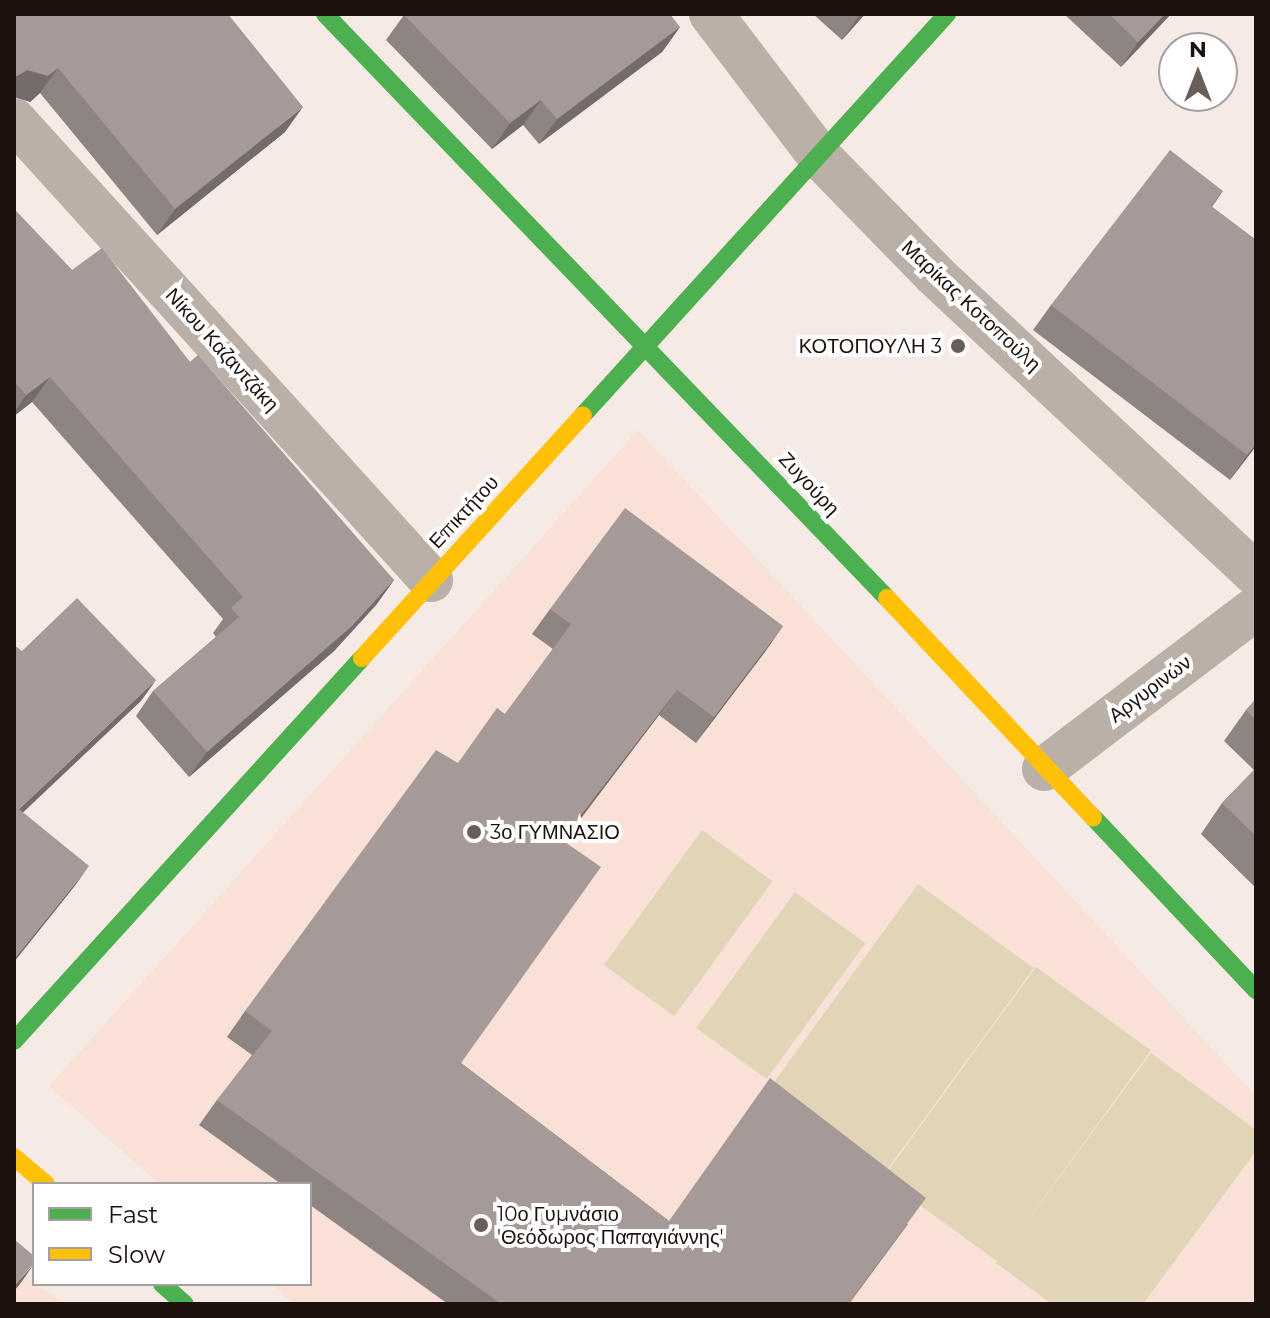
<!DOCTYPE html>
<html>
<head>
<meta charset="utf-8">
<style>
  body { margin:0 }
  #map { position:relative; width:1270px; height:1318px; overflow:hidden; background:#f6eae5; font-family:Montserrat,sans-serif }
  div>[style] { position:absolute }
  .built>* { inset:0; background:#f9e1d8 }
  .green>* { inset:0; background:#e1d4b7; transform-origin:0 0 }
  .street>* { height:44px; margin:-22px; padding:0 22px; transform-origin:22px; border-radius:22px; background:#bbb0a7 }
  .fast>* { height:18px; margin:-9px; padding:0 9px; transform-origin:9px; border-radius:9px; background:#4caf50 }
  .slow>* { height:18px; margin:-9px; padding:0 9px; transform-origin:9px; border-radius:9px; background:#ffc107 }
  .wall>* { inset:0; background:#8e8482 }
  .shaded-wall>* { inset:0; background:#746c6a }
  .building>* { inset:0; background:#a59a97 }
  .dots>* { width:22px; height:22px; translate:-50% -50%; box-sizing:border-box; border:4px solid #fff; border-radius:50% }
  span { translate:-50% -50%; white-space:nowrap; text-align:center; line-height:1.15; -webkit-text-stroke:8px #fff; paint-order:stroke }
  .street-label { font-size:20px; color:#1d110d }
  .poi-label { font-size:20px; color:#1d110d }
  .right { translate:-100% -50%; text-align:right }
  .left { translate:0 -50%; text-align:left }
  .frame { position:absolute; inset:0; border:16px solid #1d110d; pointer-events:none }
  .legend { position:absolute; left:32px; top:1182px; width:280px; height:104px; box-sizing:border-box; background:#fff; border:2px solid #a5a09e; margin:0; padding:10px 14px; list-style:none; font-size:24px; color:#1d110d }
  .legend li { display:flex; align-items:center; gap:16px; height:40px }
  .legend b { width:40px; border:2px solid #a5a09e }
  .north { position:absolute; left:1158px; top:32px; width:80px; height:80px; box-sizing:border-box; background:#fff; border:2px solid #a5a09e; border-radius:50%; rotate:0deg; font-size:22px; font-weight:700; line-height:32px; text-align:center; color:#1d110d }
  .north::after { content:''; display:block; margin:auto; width:28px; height:36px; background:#695d59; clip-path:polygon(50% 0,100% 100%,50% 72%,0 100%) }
</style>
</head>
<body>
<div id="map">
  <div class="built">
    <i style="clip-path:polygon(638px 430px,1256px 1096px,1256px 1304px,294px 1304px,271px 1284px,310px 1284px,310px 1184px,159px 1184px,49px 1086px)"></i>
    <i style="clip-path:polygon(14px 1259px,34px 1284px,65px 1304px,14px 1304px)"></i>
  </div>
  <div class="green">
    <i style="left:702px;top:830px;width:87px;height:167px;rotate:36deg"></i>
    <i style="left:918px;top:884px;width:143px;height:260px;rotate:36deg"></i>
    <i style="left:795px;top:892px;width:87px;height:168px;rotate:36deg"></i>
    <i style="left:1036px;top:967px;width:142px;height:261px;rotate:36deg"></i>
    <i style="clip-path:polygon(1151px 1053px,1256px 1130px,1256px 1151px,1143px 1304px,1052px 1304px,996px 1263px)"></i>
  </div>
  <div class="street">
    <i style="left:711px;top:14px;width:180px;rotate:52.7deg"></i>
    <i style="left:820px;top:157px;width:163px;rotate:45.7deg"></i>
    <i style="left:934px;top:274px;width:440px;rotate:43deg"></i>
    <i style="left:14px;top:120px;width:621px;rotate:47.81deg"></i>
    <i style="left:1044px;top:769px;width:266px;rotate:-37.2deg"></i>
  </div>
  <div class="fast">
    <i style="left:325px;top:14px;width:810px;rotate:46.1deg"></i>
    <i style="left:583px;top:415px;width:542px;rotate:-47.77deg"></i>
    <i style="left:1093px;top:817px;width:238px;rotate:46.7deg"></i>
    <i style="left:14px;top:1041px;width:517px;rotate:-47.74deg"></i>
    <i style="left:162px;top:1284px;width:30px;rotate:41deg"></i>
  </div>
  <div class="slow">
    <i style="left:887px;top:598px;width:301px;rotate:46.8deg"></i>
    <i style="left:362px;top:658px;width:328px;rotate:-47.7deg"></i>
    <i style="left:14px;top:1157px;width:42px;rotate:40.2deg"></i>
  </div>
  <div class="wall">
    <i style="clip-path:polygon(14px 14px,285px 132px,157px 235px,40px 93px,30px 102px)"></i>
    <i style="clip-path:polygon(813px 14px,865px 14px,842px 40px)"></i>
    <i style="clip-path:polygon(1064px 14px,1171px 14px,1121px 67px)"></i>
    <i style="clip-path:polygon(404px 15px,680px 27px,662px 52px,539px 144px,523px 125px,492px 149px,386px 40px)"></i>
    <i style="clip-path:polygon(1223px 191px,1212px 207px,1256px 240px,1256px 446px,1230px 480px,1033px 330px,1051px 305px)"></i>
    <i style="clip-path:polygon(14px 209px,72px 270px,190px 362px,394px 580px,376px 605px,334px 651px,189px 777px,136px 716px,153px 691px,216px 637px,213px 633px,223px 619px,32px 402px,14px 416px)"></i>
    <i style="clip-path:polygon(550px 609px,783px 626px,696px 743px,659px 715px,563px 841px,461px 1063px,669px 1221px,908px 1224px,849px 1304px,448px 1304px,310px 1205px,310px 1184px,281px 1184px,199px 1125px,217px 1100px,252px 1055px,227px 1037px,245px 1011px,505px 714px,553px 649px,532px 634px)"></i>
    <i style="clip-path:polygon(1256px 699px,1256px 888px,1201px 834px,1222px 803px,1254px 770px,1224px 741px,1246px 710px)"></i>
  </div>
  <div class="shaded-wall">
    <i style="clip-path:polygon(860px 14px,865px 14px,842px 40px)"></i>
    <i style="clip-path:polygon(1165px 14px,1171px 14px,1121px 67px,1138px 42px)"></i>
    <i style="clip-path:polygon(680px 27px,662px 52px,539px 144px,557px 119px)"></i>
    <i style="clip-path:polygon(58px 68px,40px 93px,30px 102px,14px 97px,14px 78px,16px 76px,27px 70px)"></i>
    <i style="clip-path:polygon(541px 100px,523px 125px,492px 149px,510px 123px)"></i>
    <i style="clip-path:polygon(303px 107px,285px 132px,157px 235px,175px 209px)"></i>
    <i style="clip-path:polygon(50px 377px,32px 402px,14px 416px,14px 413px,26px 395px)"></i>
    <i style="clip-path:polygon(1256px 444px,1256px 446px,1230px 480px,1247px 455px)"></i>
    <i style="clip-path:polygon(394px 580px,376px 605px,334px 651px,189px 777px,207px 752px)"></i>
    <i style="clip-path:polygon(783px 626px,765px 652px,696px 743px,714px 717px)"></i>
    <i style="clip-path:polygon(156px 680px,141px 701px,14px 821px,19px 809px)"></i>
    <i style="clip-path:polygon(677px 690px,659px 715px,545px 866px,562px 840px)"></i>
    <i style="clip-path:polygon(89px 866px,74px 887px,14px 962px,14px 959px)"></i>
    <i style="clip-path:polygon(34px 1264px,20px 1284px,14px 1291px,14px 1286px)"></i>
  </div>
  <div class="building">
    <i style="clip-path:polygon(14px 14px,228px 14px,303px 107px,175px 209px,58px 68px,48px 76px,27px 70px,16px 76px,14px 78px)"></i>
    <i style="clip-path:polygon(405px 14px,670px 14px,680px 27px,557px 119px,541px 100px,510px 123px,404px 15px)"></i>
    <i style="clip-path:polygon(1109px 14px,1165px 14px,1138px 42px)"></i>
    <i style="clip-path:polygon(1170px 150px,1223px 191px,1211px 206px,1256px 240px,1256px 444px,1247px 455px,1051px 305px)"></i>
    <i style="clip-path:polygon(14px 209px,72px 270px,102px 248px,190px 362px,198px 355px,394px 580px,352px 626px,207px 752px,153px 691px,239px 617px,231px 608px,243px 597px,50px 377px,26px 395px,14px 381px)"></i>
    <i style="clip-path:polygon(625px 508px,783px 626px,714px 717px,677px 690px,562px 840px,601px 867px,461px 1063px,669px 1221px,770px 1078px,926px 1198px,848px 1304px,501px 1304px,217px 1100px,272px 1031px,245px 1011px,436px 750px,458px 763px,497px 708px,505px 714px,571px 624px,550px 609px)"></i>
    <i style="clip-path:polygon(77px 598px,156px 680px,19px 809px,89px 866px,14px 959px,14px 645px,22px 651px)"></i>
    <i style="clip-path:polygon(1256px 699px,1256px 720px,1246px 710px)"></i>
    <i style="clip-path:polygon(1256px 768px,1256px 836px,1222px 803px)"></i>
    <i style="clip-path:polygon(14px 1239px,34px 1256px,34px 1263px,14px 1286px)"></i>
  </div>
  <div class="dots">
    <i style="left:958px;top:346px;background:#695d59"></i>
    <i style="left:474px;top:832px;background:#695d59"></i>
    <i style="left:481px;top:1225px;background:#695d59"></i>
  </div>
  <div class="street-label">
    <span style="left:971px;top:306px;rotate:43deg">Μαρίκας Κοτοπούλη</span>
    <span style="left:222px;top:350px;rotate:48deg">Νίκου Καζαντζάκη</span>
    <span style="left:809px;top:484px;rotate:47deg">Ζυγούρη</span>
    <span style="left:464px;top:512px;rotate:-47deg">Επικτήτου</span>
    <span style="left:1150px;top:689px;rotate:-37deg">Αργυρινών</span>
  </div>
  <div class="poi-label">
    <span class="right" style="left:942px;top:346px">ΚΟΤΟΠΟΥΛΗ 3</span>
    <span class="left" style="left:490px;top:832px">3ο ΓΥΜΝΑΣΙΟ</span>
    <span class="left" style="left:497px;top:1226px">10ο Γυμνάσιο<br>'Θεόδωρος Παπαγιάννης'</span>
  </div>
  <div class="frame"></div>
  <ul class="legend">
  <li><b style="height:10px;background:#4caf50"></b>Fast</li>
  <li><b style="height:10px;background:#ffc107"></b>Slow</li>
  </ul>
  <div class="north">N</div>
</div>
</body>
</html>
